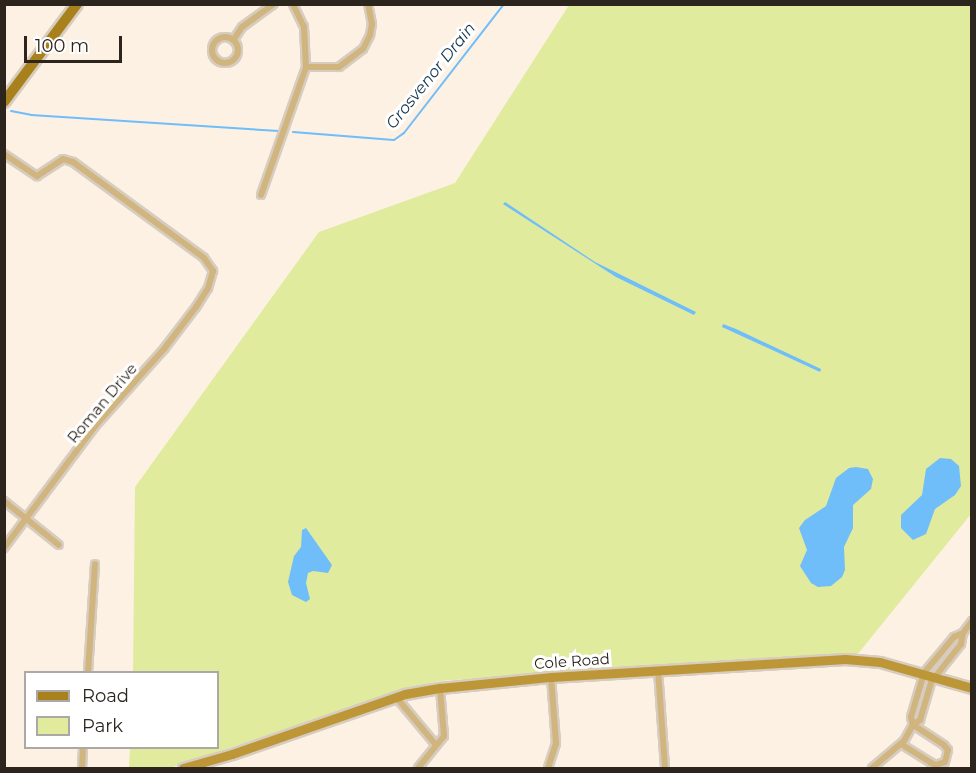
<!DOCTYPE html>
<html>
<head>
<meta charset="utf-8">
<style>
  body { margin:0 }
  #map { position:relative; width:976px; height:773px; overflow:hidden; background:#fdf1e4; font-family:Montserrat,sans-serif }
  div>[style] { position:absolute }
  .green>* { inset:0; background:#e0eb9e }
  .water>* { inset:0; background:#6fbdf9 }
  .stream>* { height:2px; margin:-1px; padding:0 1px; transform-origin:1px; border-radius:1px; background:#6fbdf9 }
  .roads { filter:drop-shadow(2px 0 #d7ccc0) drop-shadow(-2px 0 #d7ccc0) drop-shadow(0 2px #d7ccc0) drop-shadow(0 -2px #d7ccc0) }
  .street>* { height:6px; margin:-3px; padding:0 3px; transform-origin:3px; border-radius:3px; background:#d0b57e }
  .street>.ring { margin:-3px; padding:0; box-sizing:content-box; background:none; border:6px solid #d0b57e; border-radius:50% }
  .secondary>* { height:9px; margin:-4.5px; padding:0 4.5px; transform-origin:4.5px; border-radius:4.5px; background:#bd9638 }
  .primary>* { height:10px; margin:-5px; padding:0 5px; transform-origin:5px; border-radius:5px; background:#a8811c }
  span { translate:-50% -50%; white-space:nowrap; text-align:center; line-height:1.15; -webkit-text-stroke:6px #fff; paint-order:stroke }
  .street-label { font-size:15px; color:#2c251d }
  .water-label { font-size:16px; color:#12334b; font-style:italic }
  .frame { position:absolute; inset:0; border:6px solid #2c251d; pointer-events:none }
  .legend { position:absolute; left:24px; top:671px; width:195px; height:78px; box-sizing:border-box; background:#fff; border:2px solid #aba8a5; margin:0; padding:8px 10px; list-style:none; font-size:18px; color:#2c251d }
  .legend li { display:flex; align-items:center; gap:12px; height:30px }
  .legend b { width:30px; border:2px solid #aba8a5 }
  .scale { position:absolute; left:24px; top:36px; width:98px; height:27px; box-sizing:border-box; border:3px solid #2c251d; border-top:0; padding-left:8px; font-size:18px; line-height:21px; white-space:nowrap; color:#2c251d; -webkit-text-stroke:4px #fff; paint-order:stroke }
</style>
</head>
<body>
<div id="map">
  <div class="green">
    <i style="clip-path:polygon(569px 5px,971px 5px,971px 514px,857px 655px,740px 660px,439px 681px,404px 689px,170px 768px,129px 768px,130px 748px,218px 748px,218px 672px,133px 672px,135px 487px,319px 232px,455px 183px)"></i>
  </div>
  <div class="water">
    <i style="clip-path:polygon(505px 202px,595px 262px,696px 312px,694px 315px,616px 277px,503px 204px)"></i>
    <i style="clip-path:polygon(723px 324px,736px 329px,821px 369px,820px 372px,722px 327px)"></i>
    <i style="clip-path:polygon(940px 458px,951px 459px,959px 466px,961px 486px,955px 495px,935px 509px,926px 534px,913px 540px,901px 528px,901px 515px,922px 495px,926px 469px)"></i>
    <i style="clip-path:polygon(856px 467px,868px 469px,873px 479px,871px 489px,853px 505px,853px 528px,844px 547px,845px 570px,842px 577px,831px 586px,818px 587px,811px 583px,800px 566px,807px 550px,799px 528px,805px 520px,826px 506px,836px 478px,849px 468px)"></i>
    <i style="clip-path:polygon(306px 528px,332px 565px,328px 573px,313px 571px,308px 573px,306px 583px,310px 599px,306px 602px,292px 595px,288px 582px,294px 556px,301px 547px,302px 530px)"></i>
  </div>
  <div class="stream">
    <i style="left:11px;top:111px;width:20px;rotate:11deg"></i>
    <i style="left:31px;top:115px;width:248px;rotate:3.7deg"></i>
    <i style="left:293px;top:132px;width:101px;rotate:4.5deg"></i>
    <i style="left:394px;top:140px;width:12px;rotate:-35deg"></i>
    <i style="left:404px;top:133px;width:163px;rotate:-52.2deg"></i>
  </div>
  <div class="roads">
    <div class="street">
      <i class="ring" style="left:212px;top:37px;width:20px;height:20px"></i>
      <i style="left:234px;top:39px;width:14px;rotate:-56deg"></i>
      <i style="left:242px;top:27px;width:39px;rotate:-36deg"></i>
      <i style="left:306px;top:67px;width:33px"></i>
      <i style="left:339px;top:67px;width:30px;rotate:-37deg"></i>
      <i style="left:363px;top:49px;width:16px;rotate:-63deg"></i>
      <i style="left:370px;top:35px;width:11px;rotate:-80deg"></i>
      <i style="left:372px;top:24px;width:20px;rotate:-101deg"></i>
      <i style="left:4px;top:154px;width:40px;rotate:34deg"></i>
      <i style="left:37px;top:176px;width:31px;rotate:-33deg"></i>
      <i style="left:63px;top:159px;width:10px;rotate:17deg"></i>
      <i style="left:73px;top:162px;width:162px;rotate:36.2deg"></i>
      <i style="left:204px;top:258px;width:16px;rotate:55deg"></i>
      <i style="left:213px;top:271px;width:18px;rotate:106deg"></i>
      <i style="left:208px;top:288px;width:22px;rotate:122deg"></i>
      <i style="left:196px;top:307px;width:53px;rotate:127.3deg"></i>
      <i style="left:164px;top:349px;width:102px;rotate:131.8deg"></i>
      <i style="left:96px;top:425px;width:154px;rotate:126.8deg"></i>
      <i style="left:261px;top:195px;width:136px;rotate:-70.6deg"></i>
      <i style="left:306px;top:67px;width:40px;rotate:-92.9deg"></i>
      <i style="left:304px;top:27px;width:25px;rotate:-116deg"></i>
      <i style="left:4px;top:501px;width:70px;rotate:38.7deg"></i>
      <i style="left:658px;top:670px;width:98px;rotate:85.9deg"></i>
      <i style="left:88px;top:672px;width:108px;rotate:-86.3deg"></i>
      <i style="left:935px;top:677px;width:42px;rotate:-51.8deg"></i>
      <i style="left:961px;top:644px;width:11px;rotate:-80deg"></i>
      <i style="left:963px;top:633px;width:15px;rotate:-53deg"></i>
      <i style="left:396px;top:697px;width:62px;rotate:50.2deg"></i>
      <i style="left:913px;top:725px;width:8px;rotate:-104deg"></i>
      <i style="left:911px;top:717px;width:46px;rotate:-73.5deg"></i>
      <i style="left:924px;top:673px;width:47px;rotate:-50.2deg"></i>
      <i style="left:954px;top:637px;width:10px;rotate:-24deg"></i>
      <i style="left:901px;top:744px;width:36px;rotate:32deg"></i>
      <i style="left:931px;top:763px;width:5px;rotate:22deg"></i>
      <i style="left:936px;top:765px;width:9px;rotate:-18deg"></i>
      <i style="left:945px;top:762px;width:12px;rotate:-76deg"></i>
      <i style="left:948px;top:750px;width:6px;rotate:-129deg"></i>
      <i style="left:944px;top:745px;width:37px;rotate:-147deg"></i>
      <i style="left:82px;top:768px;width:20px;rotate:-87deg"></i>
      <i style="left:418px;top:768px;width:41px;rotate:-50.9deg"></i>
      <i style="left:444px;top:736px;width:48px;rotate:-94.8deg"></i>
      <i style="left:548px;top:768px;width:26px;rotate:-72deg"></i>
      <i style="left:556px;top:743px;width:66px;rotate:-94.3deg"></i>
      <i style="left:872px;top:768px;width:42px;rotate:-40.2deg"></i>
      <i style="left:904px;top:741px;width:18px;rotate:-61deg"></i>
      <i style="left:913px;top:725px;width:9px;rotate:-36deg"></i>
      <i style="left:920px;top:720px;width:46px;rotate:-73.5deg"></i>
    </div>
    <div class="secondary">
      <i style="left:183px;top:768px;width:51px;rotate:-15.9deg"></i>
      <i style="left:232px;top:754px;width:183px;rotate:-19.1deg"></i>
      <i style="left:405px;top:694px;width:36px;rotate:-10deg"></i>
      <i style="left:440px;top:688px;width:112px;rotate:-5.7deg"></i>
      <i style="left:551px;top:677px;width:295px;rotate:-3.5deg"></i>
      <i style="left:845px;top:659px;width:35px;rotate:5deg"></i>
      <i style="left:880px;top:662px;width:96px;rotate:15.8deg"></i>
    </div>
    <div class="primary">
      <i style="left:4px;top:102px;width:122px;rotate:-53.3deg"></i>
    </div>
  </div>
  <div class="street-label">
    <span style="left:102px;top:403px;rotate:-50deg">Roman Drive</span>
    <span style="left:572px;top:661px;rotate:-4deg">Cole Road</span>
  </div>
  <div class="water-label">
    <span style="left:431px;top:76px;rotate:-51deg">Grosvenor Drain</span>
  </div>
  <div class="frame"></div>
  <ul class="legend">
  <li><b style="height:8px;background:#a8811c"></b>Road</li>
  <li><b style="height:16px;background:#e0eb9e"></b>Park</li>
  </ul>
  <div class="scale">100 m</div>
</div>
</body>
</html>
